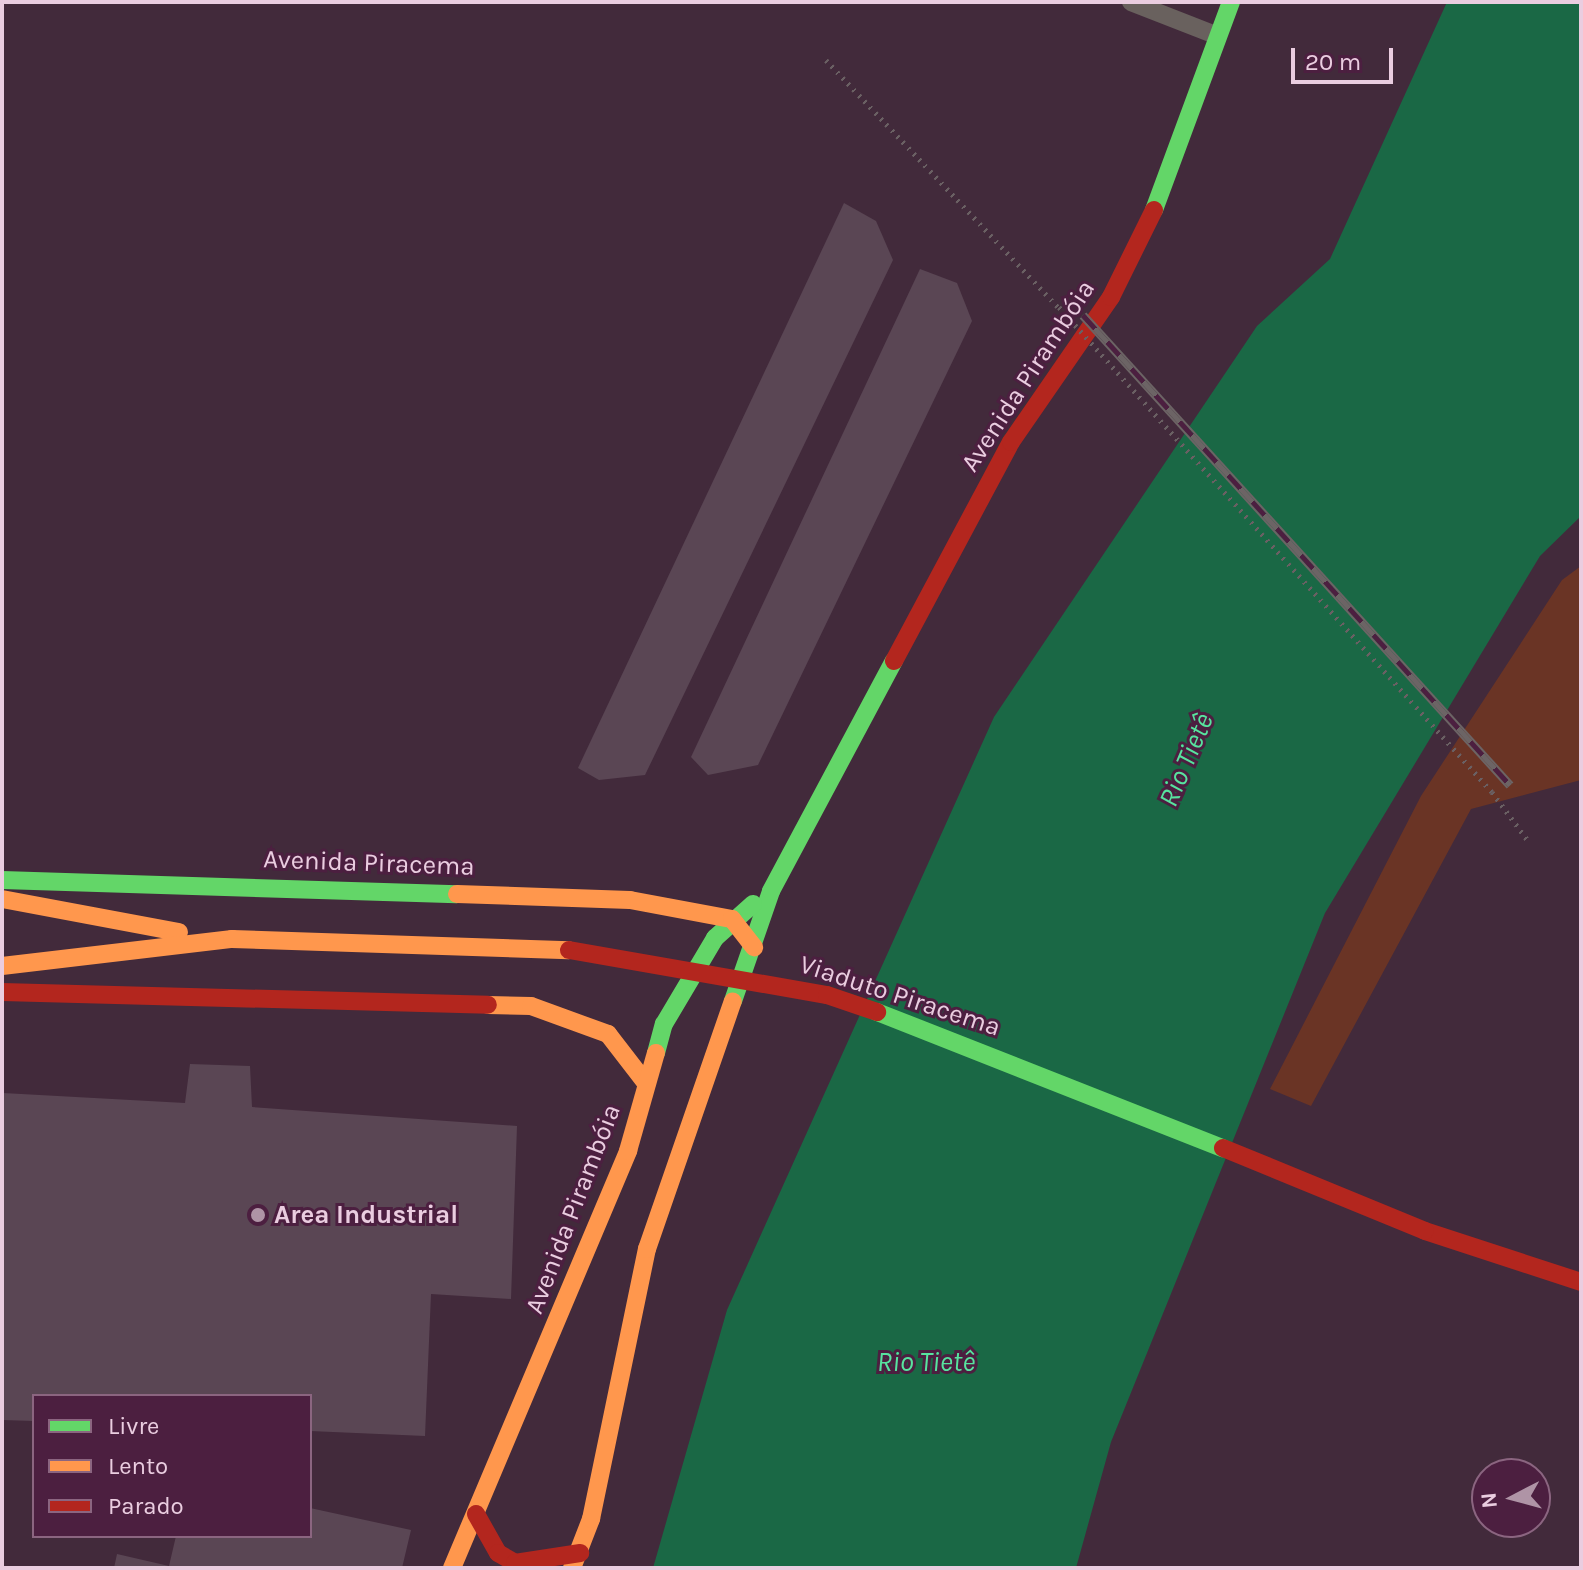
<!DOCTYPE html>
<html>
<head>
<meta charset="utf-8">
<style>
  body { margin:0 }
  #map { position:relative; width:1583px; height:1570px; overflow:hidden; background:#422a3b; font-family:Karla,sans-serif }
  div>[style] { position:absolute }
  .green>* { inset:0; background:#6a3425 }
  .water>* { inset:0; background:#1a6845 }
  .building>* { inset:0; background:#5a4654 }
  .path>* { height:5px; margin-top:-2.5px; transform-origin:0; background:repeating-linear-gradient(90deg,#6a6063 0 2px,transparent 0 8px) }
  .lane>* { height:18px; margin:-9px; padding:0 9px; transform-origin:9px; border-radius:9px; background:#69615e }
  .fast>* { height:18px; margin:-9px; padding:0 9px; transform-origin:9px; border-radius:9px; background:#63d668 }
  .slow>* { height:18px; margin:-9px; padding:0 9px; transform-origin:9px; border-radius:9px; background:#ff974d }
  .jam>* { height:18px; margin:-9px; padding:0 9px; transform-origin:9px; border-radius:9px; background:#b3261e }
  .rail>* { height:9px; margin-top:-4.5px; transform-origin:0; background:repeating-linear-gradient(90deg,#4c1f40 0 18px,#6c6465 0 36px); box-sizing:border-box; border-block:2px solid #6c6465 }
  .path-bridge>* { height:5px; margin-top:-2.5px; transform-origin:0; background:repeating-linear-gradient(90deg,#6a6063 0 2px,transparent 0 8px) }
  .fast-bridge>* { height:18px; margin:-9px; padding:0 9px; transform-origin:9px; border-radius:9px; background:#63d668 }
  .slow-bridge>* { height:18px; margin:-9px; padding:0 9px; transform-origin:9px; border-radius:9px; background:#ff974d }
  .jam-bridge>* { height:18px; margin:-9px; padding:0 9px; transform-origin:9px; border-radius:9px; background:#b3261e }
  .dots>* { width:22px; height:22px; translate:-50% -50%; box-sizing:border-box; border:4px solid #4c1f40; border-radius:50% }
  span { translate:-50% -50%; white-space:nowrap; text-align:center; line-height:1.15; -webkit-text-stroke:6px #4c1f40; paint-order:stroke }
  .street-label { font-size:26px; color:#eacde0 }
  .poi-label { font-size:26px; color:#eacde0; font-weight:700 }
  .left { translate:0 -50%; text-align:left }
  .water-label { font-size:28px; color:#57e49f; font-style:italic }
  .frame { position:absolute; inset:0; border:4px solid #eacde0; pointer-events:none }
  .legend { position:absolute; left:32px; top:1394px; width:280px; height:144px; box-sizing:border-box; background:#4c1f40; border:2px solid #8b6580; margin:0; padding:10px 14px; list-style:none; font-size:24px; color:#eacde0 }
  .legend li { display:flex; align-items:center; gap:16px; height:40px }
  .legend b { width:40px; border:2px solid #8b6580 }
  .north { position:absolute; left:1471px; top:1458px; width:80px; height:80px; box-sizing:border-box; background:#4c1f40; border:2px solid #8b6580; border-radius:50%; rotate:264deg; font-size:22px; font-weight:700; line-height:32px; text-align:center; color:#eacde0 }
  .north::after { content:''; display:block; margin:auto; width:28px; height:36px; background:#af94a6; clip-path:polygon(50% 0,100% 100%,50% 72%,0 100%) }
  .scale { position:absolute; left:1291px; top:48px; width:102px; height:36px; box-sizing:border-box; border:4px solid #eacde0; border-top:0; padding-left:10px; font-size:24px; line-height:28px; white-space:nowrap; color:#eacde0; -webkit-text-stroke:6px #4c1f40; paint-order:stroke }
</style>
</head>
<body>
<div id="map">
  <div class="green">
    <i style="clip-path:polygon(1581px 566px,1581px 780px,1471px 809px,1311px 1106px,1270px 1089px,1421px 796px,1562px 580px)"></i>
  </div>
  <div class="water">
    <i style="clip-path:polygon(1447px 2px,1581px 2px,1581px 516px,1540px 556px,1325px 913px,1111px 1442px,1076px 1568px,653px 1568px,727px 1310px,994px 717px,1257px 326px,1330px 259px)"></i>
  </div>
  <div class="building">
    <i style="clip-path:polygon(844px 203px,876px 221px,893px 260px,645px 775px,599px 780px,578px 768px)"></i>
    <i style="clip-path:polygon(920px 269px,957px 283px,972px 321px,758px 765px,708px 775px,691px 757px)"></i>
    <i style="clip-path:polygon(190px 1064px,250px 1066px,252px 1107px,517px 1126px,511px 1299px,431px 1294px,425px 1436px,310px 1431px,310px 1396px,34px 1396px,34px 1421px,2px 1420px,3px 1093px,185px 1103px)"></i>
    <i style="clip-path:polygon(310px 1508px,411px 1530px,402px 1568px,114px 1568px,117px 1554px,169px 1566px,176px 1536px,310px 1536px)"></i>
  </div>
  <div class="path">
    <i style="left:826px;top:60px;width:339px;rotate:46.8deg"></i>
    <i style="left:1492px;top:792px;width:62px;rotate:53.5deg"></i>
  </div>
  <div class="lane">
    <i style="left:1131px;top:2px;width:93px;rotate:21.3deg"></i>
  </div>
  <div class="fast">
    <i style="left:1154px;top:210px;width:222px;rotate:-69.7deg"></i>
    <i style="left:2px;top:880px;width:455px;rotate:1.8deg"></i>
    <i style="left:733px;top:1001px;width:116px;rotate:-70.9deg"></i>
    <i style="left:771px;top:891px;width:261px;rotate:-61.9deg"></i>
    <i style="left:656px;top:1053px;width:30px;rotate:-75deg"></i>
    <i style="left:664px;top:1024px;width:100px;rotate:-59.3deg"></i>
    <i style="left:715px;top:938px;width:51px;rotate:-41.8deg"></i>
  </div>
  <div class="slow">
    <i style="left:457px;top:894px;width:173px;rotate:2deg"></i>
    <i style="left:630px;top:900px;width:104px;rotate:10.6deg"></i>
    <i style="left:732px;top:919px;width:36px;rotate:52deg"></i>
    <i style="left:2px;top:899px;width:180px;rotate:10.6deg"></i>
    <i style="left:2px;top:966px;width:232px;rotate:-6.7deg"></i>
    <i style="left:488px;top:1005px;width:43px;rotate:1.3deg"></i>
    <i style="left:531px;top:1006px;width:82px;rotate:20deg"></i>
    <i style="left:608px;top:1034px;width:61px;rotate:52.4deg"></i>
    <i style="left:452px;top:1568px;width:453px;rotate:-67.1deg"></i>
    <i style="left:628px;top:1151px;width:102px;rotate:-74.1deg"></i>
    <i style="left:572px;top:1568px;width:53px;rotate:-68.8deg"></i>
    <i style="left:591px;top:1519px;width:276px;rotate:-78.3deg"></i>
    <i style="left:647px;top:1249px;width:262px;rotate:-70.9deg"></i>
  </div>
  <div class="jam">
    <i style="left:894px;top:661px;width:248px;rotate:-61.9deg"></i>
    <i style="left:1011px;top:442px;width:176px;rotate:-55.4deg"></i>
    <i style="left:1111px;top:297px;width:97px;rotate:-63.7deg"></i>
    <i style="left:2px;top:992px;width:486px;rotate:1.5deg"></i>
    <i style="left:1425px;top:1231px;width:164px;rotate:18.1deg"></i>
    <i style="left:476px;top:1514px;width:45px;rotate:60.6deg"></i>
    <i style="left:498px;top:1553px;width:20px;rotate:30deg"></i>
    <i style="left:515px;top:1563px;width:66px;rotate:-8.7deg"></i>
  </div>
  <div class="rail">
    <i style="left:1083px;top:315px;width:635px;rotate:47.74deg"></i>
  </div>
  <div class="path-bridge">
    <i style="left:1059px;top:307px;width:650px;rotate:48.24deg"></i>
  </div>
  <div class="fast-bridge">
    <i style="left:877px;top:1012px;width:372px;rotate:21.5deg"></i>
  </div>
  <div class="slow-bridge">
    <i style="left:232px;top:939px;width:337px;rotate:1.9deg"></i>
  </div>
  <div class="jam-bridge">
    <i style="left:569px;top:950px;width:262px;rotate:9.9deg"></i>
    <i style="left:827px;top:995px;width:53px;rotate:18.8deg"></i>
    <i style="left:1223px;top:1148px;width:218px;rotate:22.3deg"></i>
  </div>
  <div class="dots">
    <i style="left:258px;top:1215px;background:#af94a6"></i>
  </div>
  <div class="street-label">
    <span style="left:1028px;top:376px;rotate:-57deg">Avenida Pirambóia</span>
    <span style="left:369px;top:863px;rotate:2deg">Avenida Piracema</span>
    <span style="left:900px;top:996px;rotate:18deg">Viaduto Piracema</span>
    <span style="left:573px;top:1209px;rotate:-69deg">Avenida Pirambóia</span>
  </div>
  <div class="poi-label">
    <span class="left" style="left:274px;top:1215px">Area Industrial</span>
  </div>
  <div class="water-label">
    <span style="left:1186px;top:760px;rotate:-67deg">Rio Tietê</span>
    <span style="left:926px;top:1362px">Rio Tietê</span>
  </div>
  <div class="frame"></div>
  <ul class="legend">
  <li><b style="height:10px;background:#63d668"></b>Livre</li>
  <li><b style="height:10px;background:#ff974d"></b>Lento</li>
  <li><b style="height:10px;background:#b3261e"></b>Parado</li>
  </ul>
  <div class="north">N</div>
  <div class="scale">20 m</div>
</div>
</body>
</html>
